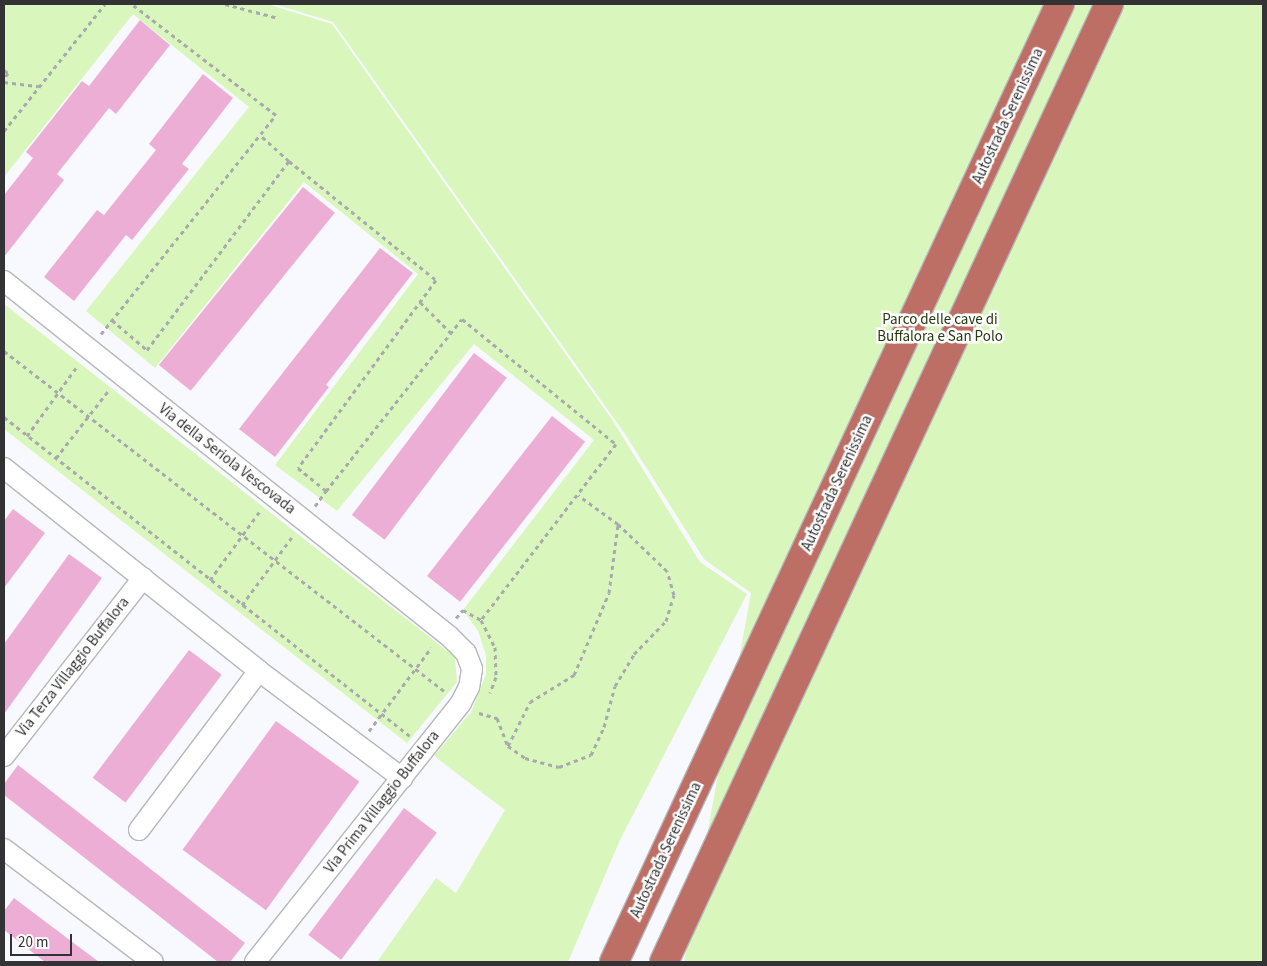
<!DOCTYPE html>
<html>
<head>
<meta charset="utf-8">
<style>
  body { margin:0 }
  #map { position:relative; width:1267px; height:966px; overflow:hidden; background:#f8f9fe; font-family:"Source Sans 3",sans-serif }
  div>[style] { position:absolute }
  .green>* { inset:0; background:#d9f6bc }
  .building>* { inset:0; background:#edaed6; transform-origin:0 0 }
  .path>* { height:3px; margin-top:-1.5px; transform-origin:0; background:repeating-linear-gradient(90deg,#aaaaae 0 4px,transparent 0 8px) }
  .roads { filter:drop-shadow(1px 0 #b6b7bc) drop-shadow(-1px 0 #b6b7bc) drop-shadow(0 1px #b6b7bc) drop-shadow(0 -1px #b6b7bc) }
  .street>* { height:20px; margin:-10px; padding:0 10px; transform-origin:10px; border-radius:10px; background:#fff }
  .highway>* { height:28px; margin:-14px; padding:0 14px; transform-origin:14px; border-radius:14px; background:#bd6e65 }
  span { translate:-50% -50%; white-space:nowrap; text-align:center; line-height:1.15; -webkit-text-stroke:5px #fff; paint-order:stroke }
  .street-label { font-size:15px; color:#333335 }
  .park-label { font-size:15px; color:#283b0e }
  .frame { position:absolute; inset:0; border:5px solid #333335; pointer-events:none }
  .scale { position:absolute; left:10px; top:934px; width:62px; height:22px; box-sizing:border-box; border:2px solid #333335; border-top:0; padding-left:6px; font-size:15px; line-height:18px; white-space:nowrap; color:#333335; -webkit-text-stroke:4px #fff; paint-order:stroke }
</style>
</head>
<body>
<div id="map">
  <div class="green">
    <i style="clip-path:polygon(4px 4px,267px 4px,332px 24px,613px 421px,700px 562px,747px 594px,620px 840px,568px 962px,377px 962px,436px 878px,456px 893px,505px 810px,434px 756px,471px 712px,486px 674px,486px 655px,478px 631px,463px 610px,594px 440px,474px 344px,337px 511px,275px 465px,418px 274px,304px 182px,155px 368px,86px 311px,249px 107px,133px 14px,4px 177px)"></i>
    <i style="clip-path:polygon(274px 4px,1263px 4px,1263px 962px,684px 962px,751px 593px,704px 559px,625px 434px,333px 22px)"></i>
    <i style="clip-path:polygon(4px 304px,455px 657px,457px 682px,407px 743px,4px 429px)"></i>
  </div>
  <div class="building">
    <i style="clip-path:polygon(140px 20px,170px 45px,116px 114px,109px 108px,57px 174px,64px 180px,4px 257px,4px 195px,33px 158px,26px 152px,82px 81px,89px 86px)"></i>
    <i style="clip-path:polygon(203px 74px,233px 98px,182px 164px,189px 169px,132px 240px,126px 235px,74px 301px,44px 277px,97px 210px,104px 215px,156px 150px,149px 144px)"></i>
    <i style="left:303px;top:187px;width:41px;height:229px;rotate:39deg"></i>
    <i style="clip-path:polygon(380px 248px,413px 273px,326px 385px,329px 387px,275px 457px,239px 429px)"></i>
    <i style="left:474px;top:353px;width:41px;height:203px;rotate:37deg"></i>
    <i style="left:552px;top:416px;width:42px;height:203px;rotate:38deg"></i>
    <i style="clip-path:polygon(13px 509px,45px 533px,4px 588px,4px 521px)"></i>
    <i style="clip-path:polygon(69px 554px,102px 578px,4px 714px,4px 644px)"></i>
    <i style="left:189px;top:650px;width:41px;height:160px;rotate:37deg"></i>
    <i style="left:276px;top:721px;width:103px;height:159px;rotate:36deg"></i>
    <i style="clip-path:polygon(18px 765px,245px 943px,230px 962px,218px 962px,4px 795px,4px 784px)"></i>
    <i style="left:404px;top:808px;width:41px;height:159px;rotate:37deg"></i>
    <i style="clip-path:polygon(14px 898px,71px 941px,99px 962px,45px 962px,4px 930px,4px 911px)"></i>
  </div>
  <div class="path">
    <i style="left:225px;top:4px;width:55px;rotate:14.8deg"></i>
    <i style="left:4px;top:70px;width:5px;rotate:37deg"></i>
    <i style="left:8px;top:73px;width:7px;rotate:124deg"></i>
    <i style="left:4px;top:82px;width:35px;rotate:7deg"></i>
    <i style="left:4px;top:131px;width:162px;rotate:-51.5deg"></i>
    <i style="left:289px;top:161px;width:189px;rotate:39deg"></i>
    <i style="left:436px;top:280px;width:233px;rotate:126.3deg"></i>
    <i style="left:298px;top:468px;width:36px;rotate:39deg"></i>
    <i style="left:326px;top:491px;width:219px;rotate:-51.7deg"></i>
    <i style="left:462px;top:319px;width:198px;rotate:39.1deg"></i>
    <i style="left:616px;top:444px;width:222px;rotate:127.5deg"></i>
    <i style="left:420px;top:302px;width:44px;rotate:45deg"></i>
    <i style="left:112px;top:320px;width:46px;rotate:40.6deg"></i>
    <i style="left:147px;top:350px;width:236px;rotate:-53.1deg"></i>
    <i style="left:289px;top:161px;width:39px;rotate:-138deg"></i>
    <i style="left:101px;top:334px;width:280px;rotate:-51.4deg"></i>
    <i style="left:276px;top:115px;width:182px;rotate:-142.4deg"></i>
    <i style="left:4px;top:351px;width:556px;rotate:37.69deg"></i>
    <i style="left:4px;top:417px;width:516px;rotate:38.16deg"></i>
    <i style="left:27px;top:436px;width:87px;rotate:-54.3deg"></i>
    <i style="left:56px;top:458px;width:86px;rotate:-52.1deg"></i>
    <i style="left:315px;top:506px;width:19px;rotate:-54deg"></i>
    <i style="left:210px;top:580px;width:85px;rotate:-54.1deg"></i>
    <i style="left:242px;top:605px;width:84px;rotate:-53.7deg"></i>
    <i style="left:456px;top:618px;width:11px;rotate:-49deg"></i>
    <i style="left:463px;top:610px;width:21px;rotate:29deg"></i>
    <i style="left:481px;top:620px;width:30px;rotate:63deg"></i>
    <i style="left:495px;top:647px;width:30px;rotate:88deg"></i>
    <i style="left:496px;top:677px;width:17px;rotate:111deg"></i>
    <i style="left:479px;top:713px;width:19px;rotate:16deg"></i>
    <i style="left:497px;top:718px;width:30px;rotate:69deg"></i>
    <i style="left:508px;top:746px;width:21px;rotate:35deg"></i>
    <i style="left:525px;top:758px;width:35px;rotate:15deg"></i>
    <i style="left:559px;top:767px;width:34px;rotate:-21deg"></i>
    <i style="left:591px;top:755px;width:31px;rotate:-65deg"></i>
    <i style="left:604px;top:727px;width:42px;rotate:-75deg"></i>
    <i style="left:615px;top:686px;width:37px;rotate:-59deg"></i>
    <i style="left:634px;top:654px;width:46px;rotate:-45.9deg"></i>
    <i style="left:666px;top:621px;width:27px;rotate:-73deg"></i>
    <i style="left:674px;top:595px;width:25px;rotate:-106deg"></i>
    <i style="left:667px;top:571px;width:68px;rotate:-136.2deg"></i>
    <i style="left:618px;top:524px;width:49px;rotate:-144.1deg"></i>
    <i style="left:369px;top:731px;width:104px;rotate:-53.2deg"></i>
    <i style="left:508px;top:746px;width:49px;rotate:-63.4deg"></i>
    <i style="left:530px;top:702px;width:52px;rotate:-31.5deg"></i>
    <i style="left:574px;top:675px;width:89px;rotate:-66.9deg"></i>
    <i style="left:609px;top:593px;width:69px;rotate:-82.5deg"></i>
  </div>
  <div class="roads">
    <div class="street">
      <i style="left:4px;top:281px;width:569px;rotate:38.58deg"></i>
      <i style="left:449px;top:636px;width:24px;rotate:45deg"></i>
      <i style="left:466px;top:653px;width:17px;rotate:69deg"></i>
      <i style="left:472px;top:669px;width:18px;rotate:99deg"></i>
      <i style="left:469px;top:687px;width:18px;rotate:117deg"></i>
      <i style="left:461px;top:703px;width:331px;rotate:128.5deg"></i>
      <i style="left:4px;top:468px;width:326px;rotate:38.5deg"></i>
      <i style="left:259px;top:671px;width:179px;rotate:36.8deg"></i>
      <i style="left:4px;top:756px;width:226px;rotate:-52deg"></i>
      <i style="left:139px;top:830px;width:199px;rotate:-53deg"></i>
      <i style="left:4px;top:849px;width:187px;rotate:37.2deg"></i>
    </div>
    <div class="highway">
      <i style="left:614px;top:962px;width:1057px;rotate:-65.04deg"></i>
      <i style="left:664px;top:962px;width:1056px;rotate:-65.08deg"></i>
    </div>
  </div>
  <div class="street-label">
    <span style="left:1008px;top:116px;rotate:-65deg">Autostrada Serenissima</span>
    <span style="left:227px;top:459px;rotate:38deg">Via della Seriola Vescovada</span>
    <span style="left:837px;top:483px;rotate:-65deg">Autostrada Serenissima</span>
    <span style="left:73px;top:667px;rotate:-52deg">Via Terza Villaggio Buffalora</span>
    <span style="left:382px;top:802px;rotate:-52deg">Via Prima Villaggio Buffalora</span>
    <span style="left:666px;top:850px;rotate:-65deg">Autostrada Serenissima</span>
  </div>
  <div class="park-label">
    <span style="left:940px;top:328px">Parco delle cave di<br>Buffalora e San Polo</span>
  </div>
  <div class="frame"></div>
  <div class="scale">20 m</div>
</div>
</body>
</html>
